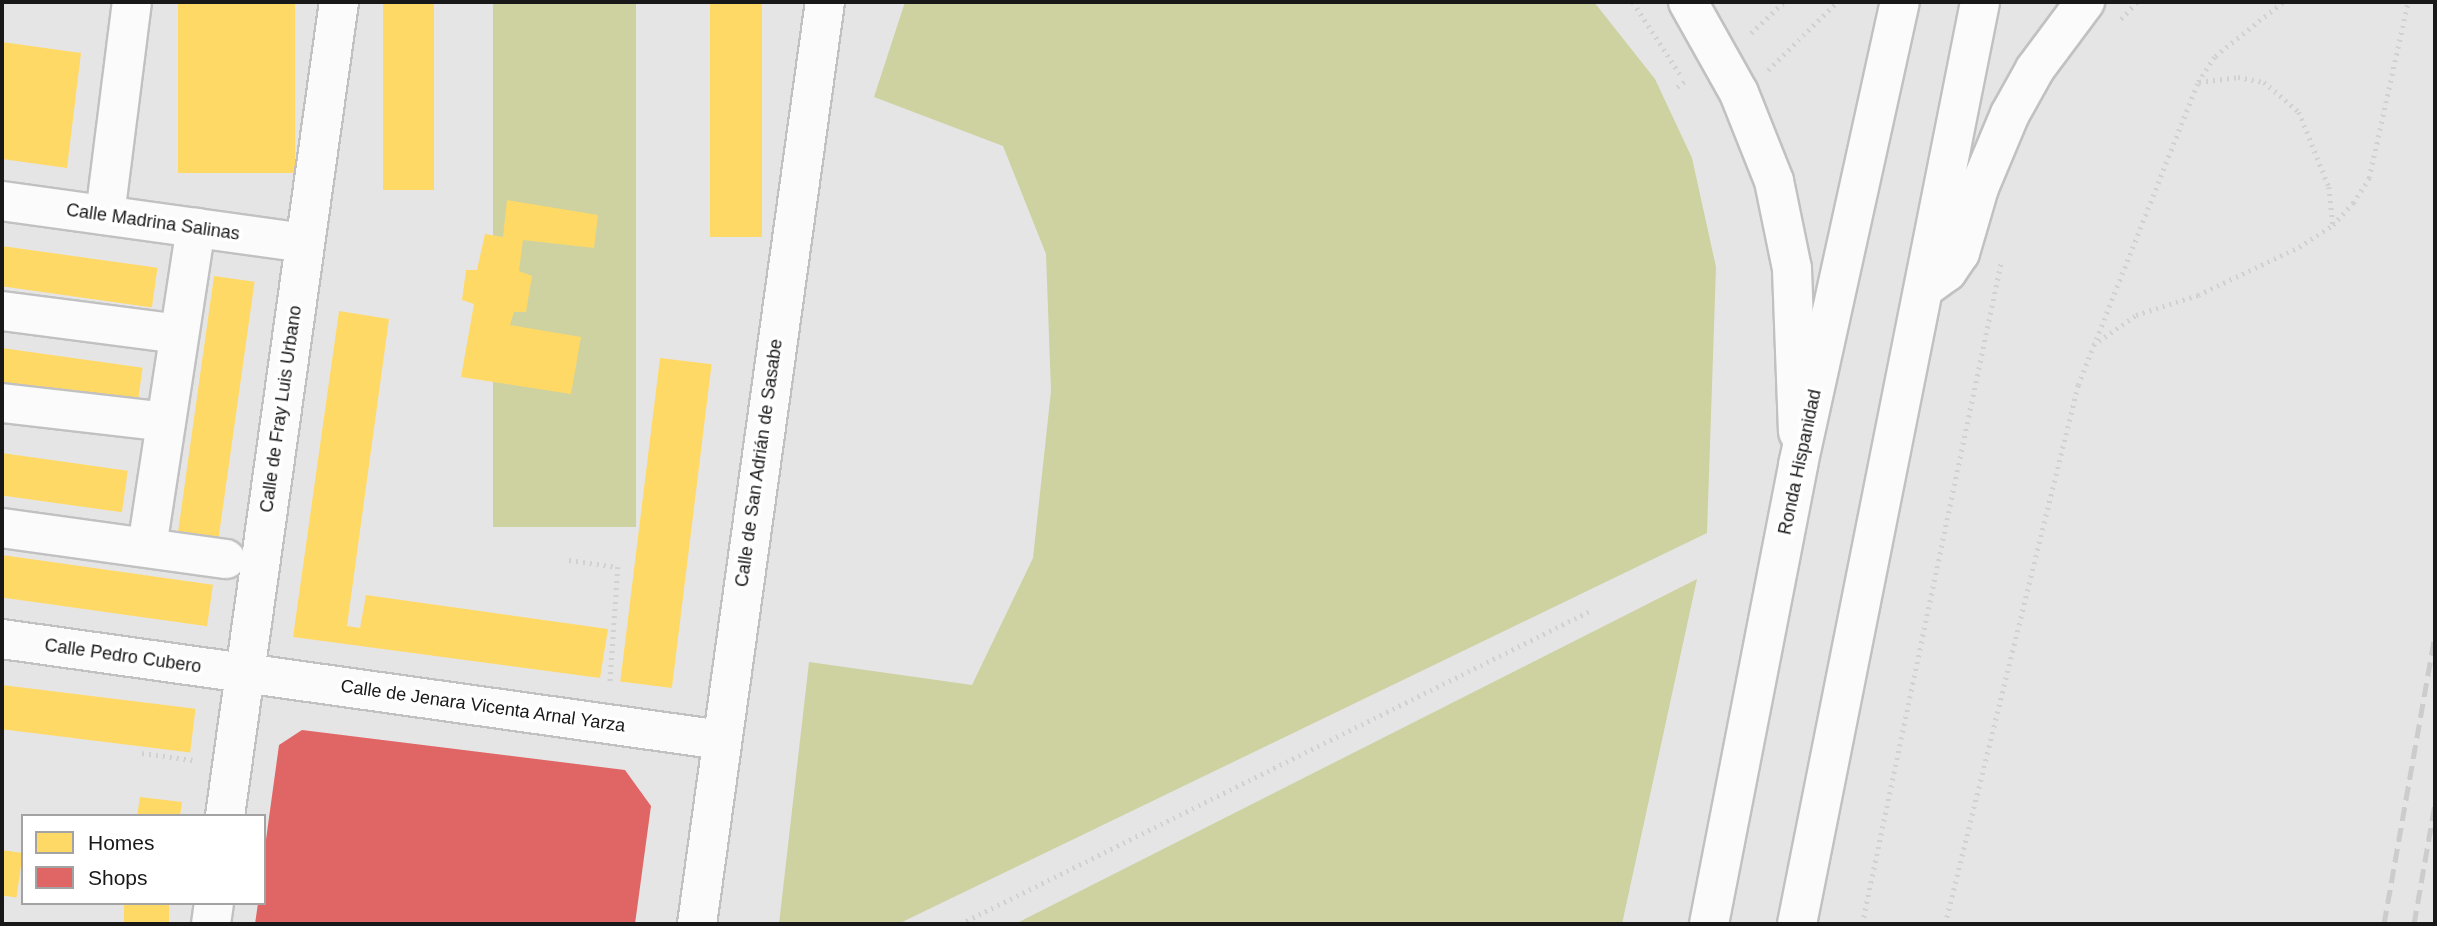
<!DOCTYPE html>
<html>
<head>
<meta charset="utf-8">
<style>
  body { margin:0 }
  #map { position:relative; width:2437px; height:926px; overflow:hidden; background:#e6e5e6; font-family:Helvetica,sans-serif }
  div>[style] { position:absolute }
  .green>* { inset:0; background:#ced1a0; transform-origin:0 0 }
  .homes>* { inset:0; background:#ffd966; transform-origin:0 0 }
  .shops>* { inset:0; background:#e06666 }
  .path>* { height:4.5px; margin-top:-2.25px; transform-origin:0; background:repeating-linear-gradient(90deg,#d2d1d2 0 2px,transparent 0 7px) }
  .roads { filter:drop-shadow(2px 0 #c2c1c2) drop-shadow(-2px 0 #c2c1c2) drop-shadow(0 2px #c2c1c2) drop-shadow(0 -2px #c2c1c2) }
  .minor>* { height:38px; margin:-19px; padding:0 19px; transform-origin:19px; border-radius:19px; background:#fbfbfb }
  .major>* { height:38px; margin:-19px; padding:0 19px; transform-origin:19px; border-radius:19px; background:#fbfbfb }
  .highway>* { height:38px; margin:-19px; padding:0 19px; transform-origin:19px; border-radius:19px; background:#fbfbfb }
  .rail>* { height:5px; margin-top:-2.5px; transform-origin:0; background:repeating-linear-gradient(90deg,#ccc 0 14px,transparent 0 21px) }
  span { translate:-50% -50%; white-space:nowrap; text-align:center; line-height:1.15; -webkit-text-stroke:7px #fff; paint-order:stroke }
  .street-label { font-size:18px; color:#191819 }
  .frame { position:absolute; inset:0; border:4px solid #191819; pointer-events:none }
  .legend { position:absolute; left:21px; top:814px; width:245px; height:91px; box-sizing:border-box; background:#fff; border:2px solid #a3a3a3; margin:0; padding:9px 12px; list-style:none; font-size:21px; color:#191819 }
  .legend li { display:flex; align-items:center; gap:14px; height:35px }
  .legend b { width:35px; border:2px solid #a3a3a3 }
</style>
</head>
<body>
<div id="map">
  <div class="green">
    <i style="left:493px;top:2px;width:143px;height:525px"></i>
    <i style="clip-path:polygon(905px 2px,1594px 2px,1655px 79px,1692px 158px,1716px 267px,1707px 533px,898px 924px,779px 924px,809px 662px,972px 685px,1033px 558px,1051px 391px,1046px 254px,1003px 146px,874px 97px)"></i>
    <i style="clip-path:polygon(1697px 579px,1622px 924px,1015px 924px)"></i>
  </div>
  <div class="homes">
    <i style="left:178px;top:2px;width:117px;height:171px"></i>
    <i style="left:383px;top:2px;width:51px;height:188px"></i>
    <i style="left:710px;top:2px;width:52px;height:235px"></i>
    <i style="clip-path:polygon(2px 42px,81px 53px,67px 168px,2px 159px)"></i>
    <i style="clip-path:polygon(507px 200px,598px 215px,594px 248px,523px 240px,519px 271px,532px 276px,526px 312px,514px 312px,510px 325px,581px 337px,571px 394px,461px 377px,474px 304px,462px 300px,466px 270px,477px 270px,485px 234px,503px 237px)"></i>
    <i style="left:2px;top:246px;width:157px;height:40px;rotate:8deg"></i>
    <i style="left:214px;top:276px;width:41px;height:269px;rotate:8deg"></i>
    <i style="clip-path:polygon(339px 311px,389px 319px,347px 626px,360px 628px,366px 595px,608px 629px,600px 678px,293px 637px)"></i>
    <i style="left:2px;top:348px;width:142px;height:42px;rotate:8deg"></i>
    <i style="left:660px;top:358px;width:52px;height:326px;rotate:7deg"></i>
    <i style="left:2px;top:453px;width:127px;height:42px;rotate:8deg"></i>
    <i style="left:2px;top:555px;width:213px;height:42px;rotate:8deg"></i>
    <i style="left:2px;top:685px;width:195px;height:44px;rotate:7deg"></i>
    <i style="clip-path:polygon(140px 797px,182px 802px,180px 816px,137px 816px)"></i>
    <i style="left:2px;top:850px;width:21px;height:45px;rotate:8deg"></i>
    <i style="left:124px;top:903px;width:45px;height:21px"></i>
  </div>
  <div class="shops">
    <i style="clip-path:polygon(302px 730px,625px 770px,651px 806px,635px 924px,255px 924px,258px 903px,264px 903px,264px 854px,279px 745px)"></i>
  </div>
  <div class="path">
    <i style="left:1633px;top:2px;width:86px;rotate:56.9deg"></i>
    <i style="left:2121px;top:19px;width:23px;rotate:-47deg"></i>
    <i style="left:1751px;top:33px;width:45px;rotate:-43.2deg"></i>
    <i style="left:1768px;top:70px;width:97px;rotate:-44.6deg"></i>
    <i style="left:2199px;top:82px;width:39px;rotate:-7deg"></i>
    <i style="left:2238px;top:77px;width:26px;rotate:11deg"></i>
    <i style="left:2264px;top:82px;width:46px;rotate:40.6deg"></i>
    <i style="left:2299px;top:112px;width:81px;rotate:68.2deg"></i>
    <i style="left:2329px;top:187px;width:38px;rotate:84deg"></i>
    <i style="left:1677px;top:87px;width:14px;rotate:-36deg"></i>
    <i style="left:2093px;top:345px;width:52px;rotate:-34.9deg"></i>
    <i style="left:2136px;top:315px;width:65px;rotate:-17.9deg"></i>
    <i style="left:2198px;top:295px;width:112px;rotate:-25.4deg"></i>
    <i style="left:2299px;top:247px;width:40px;rotate:-32.9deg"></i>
    <i style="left:2333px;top:225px;width:30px;rotate:-48deg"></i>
    <i style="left:2353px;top:203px;width:30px;rotate:-57deg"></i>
    <i style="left:2369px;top:178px;width:180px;rotate:-77.5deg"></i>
    <i style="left:569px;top:560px;width:49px;rotate:8.1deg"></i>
    <i style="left:618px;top:567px;width:118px;rotate:93.9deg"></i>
    <i style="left:142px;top:753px;width:51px;rotate:7.8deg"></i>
    <i style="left:960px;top:924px;width:706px;rotate:-26.42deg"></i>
    <i style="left:1862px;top:924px;width:676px;rotate:-78.14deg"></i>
    <i style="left:1945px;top:924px;width:555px;rotate:-76.14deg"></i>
    <i style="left:2078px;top:385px;width:326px;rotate:-68.4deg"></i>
    <i style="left:2198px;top:82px;width:31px;rotate:-57deg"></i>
    <i style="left:2215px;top:56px;width:87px;rotate:-38.5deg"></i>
  </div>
  <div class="roads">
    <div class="minor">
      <i style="left:2px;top:201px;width:305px;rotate:7.9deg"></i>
      <i style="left:105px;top:215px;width:215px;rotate:-82.8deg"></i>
      <i style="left:2px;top:311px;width:178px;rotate:7.4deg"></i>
      <i style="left:2px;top:403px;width:165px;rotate:6.6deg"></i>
      <i style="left:2px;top:528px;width:226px;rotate:7.9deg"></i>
      <i style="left:147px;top:547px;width:323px;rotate:-81.3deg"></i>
      <i style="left:2px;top:639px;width:727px;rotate:7.99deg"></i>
      <i style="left:225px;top:816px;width:822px;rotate:-82.03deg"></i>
      <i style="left:211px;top:924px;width:21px;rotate:-82deg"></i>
      <i style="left:697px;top:924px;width:931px;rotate:-82.1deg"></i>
    </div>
    <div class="major">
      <i style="left:1688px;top:2px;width:104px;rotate:60.7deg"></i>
      <i style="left:1739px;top:93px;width:95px;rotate:68.3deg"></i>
      <i style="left:1774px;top:181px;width:90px;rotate:78.4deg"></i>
      <i style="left:1792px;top:269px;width:163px;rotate:87.9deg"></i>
      <i style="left:1926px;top:287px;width:26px;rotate:-36deg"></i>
      <i style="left:1947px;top:272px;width:23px;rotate:-56deg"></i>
      <i style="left:1960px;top:253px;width:68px;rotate:-73.7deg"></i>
      <i style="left:1979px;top:188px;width:80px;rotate:-67.3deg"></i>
      <i style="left:2010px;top:114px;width:51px;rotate:-60.9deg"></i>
      <i style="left:2035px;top:69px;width:84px;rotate:-53.3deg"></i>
    </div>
    <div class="highway">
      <i style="left:1709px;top:924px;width:468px;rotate:-79deg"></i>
      <i style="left:1798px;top:465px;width:474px;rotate:-77.6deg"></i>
      <i style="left:1797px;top:924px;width:940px;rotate:-78.77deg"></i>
    </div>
  </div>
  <div class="rail">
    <i style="left:2384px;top:924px;width:293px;rotate:-80deg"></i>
    <i style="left:2414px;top:924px;width:122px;rotate:-80.1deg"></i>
  </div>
  <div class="street-label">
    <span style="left:153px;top:222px;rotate:8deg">Calle Madrina Salinas</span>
    <span style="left:281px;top:409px;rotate:-82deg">Calle de Fray Luis Urbano</span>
    <span style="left:1800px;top:462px;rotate:-78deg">Ronda Hispanidad</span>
    <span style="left:759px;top:463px;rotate:-82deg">Calle de San Adrián de Sasabe</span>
    <span style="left:123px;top:656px;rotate:8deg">Calle Pedro Cubero</span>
    <span style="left:483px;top:706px;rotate:8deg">Calle de Jenara Vicenta Arnal Yarza</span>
  </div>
  <div class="frame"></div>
  <ul class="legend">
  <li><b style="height:19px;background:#ffd966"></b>Homes</li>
  <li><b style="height:19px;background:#e06666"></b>Shops</li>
  </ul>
</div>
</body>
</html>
